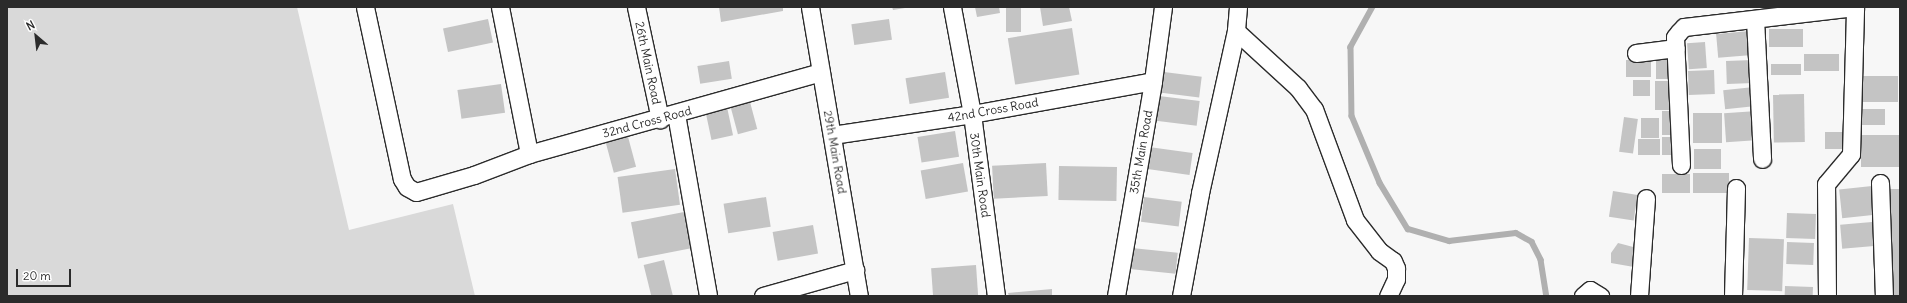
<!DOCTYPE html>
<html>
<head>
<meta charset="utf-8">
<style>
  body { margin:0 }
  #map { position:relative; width:1907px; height:303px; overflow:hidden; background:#f7f7f7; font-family:Delius,sans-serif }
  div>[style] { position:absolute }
  .green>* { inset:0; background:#d9d9d9 }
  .stream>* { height:5.5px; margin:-2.75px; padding:0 2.75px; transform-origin:2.75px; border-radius:2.75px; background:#b0b0b0 }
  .building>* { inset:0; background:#c4c4c4; transform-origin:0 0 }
  .roads { filter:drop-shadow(1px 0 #2b2b2b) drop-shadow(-1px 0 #2b2b2b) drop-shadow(0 1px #2b2b2b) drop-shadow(0 -1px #2b2b2b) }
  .street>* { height:17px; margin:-8.5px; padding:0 8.5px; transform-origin:8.5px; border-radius:8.5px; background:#fff }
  span { translate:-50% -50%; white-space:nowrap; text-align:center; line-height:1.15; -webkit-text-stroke:3px #fff; paint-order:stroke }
  .street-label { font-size:12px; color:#2b2b2b }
  .frame { position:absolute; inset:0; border:8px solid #2b2b2b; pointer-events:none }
  .north { position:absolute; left:16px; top:16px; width:40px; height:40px; -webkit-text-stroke:3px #fff; paint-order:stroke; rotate:332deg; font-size:11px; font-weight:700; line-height:16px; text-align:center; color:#2b2b2b }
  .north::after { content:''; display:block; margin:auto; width:14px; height:18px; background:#2b2b2b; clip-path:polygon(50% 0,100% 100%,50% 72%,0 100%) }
  .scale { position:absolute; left:16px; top:269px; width:55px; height:18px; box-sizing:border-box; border:2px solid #2b2b2b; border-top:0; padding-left:5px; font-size:12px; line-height:14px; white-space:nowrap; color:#2b2b2b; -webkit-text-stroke:3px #fff; paint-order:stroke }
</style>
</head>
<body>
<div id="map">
  <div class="green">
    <i style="clip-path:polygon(7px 7px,297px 7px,349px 230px,453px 204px,475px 296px,7px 296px)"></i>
  </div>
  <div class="stream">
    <i style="left:1373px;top:7px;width:46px;rotate:118.8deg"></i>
    <i style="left:1351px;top:47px;width:69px;rotate:89.2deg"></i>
    <i style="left:1352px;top:116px;width:73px;rotate:67.3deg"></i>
    <i style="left:1380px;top:183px;width:54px;rotate:58.7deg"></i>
    <i style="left:1408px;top:229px;width:43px;rotate:16.3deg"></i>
    <i style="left:1449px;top:241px;width:67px;rotate:-6.8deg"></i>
    <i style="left:1516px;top:233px;width:18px;rotate:29deg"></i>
    <i style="left:1532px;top:242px;width:20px;rotate:63deg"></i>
    <i style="left:1541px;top:260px;width:36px;rotate:81deg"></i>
  </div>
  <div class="building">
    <i style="clip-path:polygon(719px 7px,783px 7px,783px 11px,721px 22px)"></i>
    <i style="clip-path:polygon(892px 7px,905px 7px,905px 8px,893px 10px)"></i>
    <i style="clip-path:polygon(975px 7px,999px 7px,1000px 13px,977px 17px)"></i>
    <i style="left:1006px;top:7px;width:15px;height:25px"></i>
    <i style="clip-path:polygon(1040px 7px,1069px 7px,1072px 21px,1043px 26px)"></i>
    <i style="left:488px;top:19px;width:24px;height:46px;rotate:78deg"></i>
    <i style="left:889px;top:19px;width:21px;height:38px;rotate:82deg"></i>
    <i style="left:1072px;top:28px;width:47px;height:65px;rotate:81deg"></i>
    <i style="left:1769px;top:29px;width:34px;height:18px"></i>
    <i style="left:1750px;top:31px;width:24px;height:34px;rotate:85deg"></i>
    <i style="left:1705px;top:42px;width:26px;height:18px;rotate:86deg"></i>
    <i style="left:1804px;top:54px;width:35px;height:17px"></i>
    <i style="left:1656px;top:59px;width:18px;height:20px"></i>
    <i style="left:1626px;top:60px;width:25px;height:17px"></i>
    <i style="left:1753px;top:60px;width:23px;height:27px;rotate:88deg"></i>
    <i style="left:729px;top:61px;width:18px;height:32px;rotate:81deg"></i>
    <i style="left:1771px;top:64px;width:30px;height:11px"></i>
    <i style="left:1714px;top:70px;width:24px;height:26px;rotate:88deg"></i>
    <i style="left:945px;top:72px;width:26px;height:40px;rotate:81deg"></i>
    <i style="left:1164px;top:72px;width:38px;height:21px;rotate:7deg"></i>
    <i style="left:1861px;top:76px;width:37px;height:26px"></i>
    <i style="left:1633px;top:80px;width:17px;height:16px"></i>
    <i style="left:1655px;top:81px;width:21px;height:29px"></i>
    <i style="left:501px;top:84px;width:29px;height:44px;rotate:82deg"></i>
    <i style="left:1754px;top:87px;width:19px;height:31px;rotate:84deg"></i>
    <i style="left:1804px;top:94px;width:48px;height:31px;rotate:89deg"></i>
    <i style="left:1159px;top:96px;width:41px;height:25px;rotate:7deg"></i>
    <i style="left:750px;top:102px;width:28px;height:20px;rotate:75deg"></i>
    <i style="left:727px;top:107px;width:29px;height:22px;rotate:78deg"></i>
    <i style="left:1862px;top:109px;width:23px;height:16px"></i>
    <i style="left:1662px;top:111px;width:14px;height:24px"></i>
    <i style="left:1757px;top:111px;width:29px;height:33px;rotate:86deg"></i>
    <i style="left:1693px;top:113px;width:29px;height:30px"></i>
    <i style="left:1624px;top:117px;width:14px;height:35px;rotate:8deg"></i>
    <i style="left:1641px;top:118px;width:18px;height:20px"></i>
    <i style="left:955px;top:131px;width:26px;height:38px;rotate:81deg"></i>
    <i style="left:1825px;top:132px;width:19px;height:17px"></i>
    <i style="left:627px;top:133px;width:35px;height:23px;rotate:75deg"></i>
    <i style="left:1861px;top:135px;width:39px;height:32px"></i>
    <i style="left:1662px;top:137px;width:14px;height:18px"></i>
    <i style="left:1638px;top:139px;width:22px;height:16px"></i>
    <i style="left:1149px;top:147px;width:44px;height:22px;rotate:8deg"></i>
    <i style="left:1694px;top:149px;width:27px;height:20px"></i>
    <i style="left:963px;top:163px;width:29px;height:43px;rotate:80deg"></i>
    <i style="left:1046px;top:163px;width:33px;height:54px;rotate:87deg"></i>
    <i style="left:1059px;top:166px;width:58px;height:34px;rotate:1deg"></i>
    <i style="left:675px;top:169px;width:36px;height:58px;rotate:82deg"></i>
    <i style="left:1693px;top:173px;width:36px;height:20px"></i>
    <i style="left:1690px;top:174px;width:19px;height:28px;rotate:90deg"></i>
    <i style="left:1872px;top:186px;width:29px;height:33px;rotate:84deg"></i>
    <i style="left:1887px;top:189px;width:13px;height:107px"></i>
    <i style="left:1613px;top:191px;width:25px;height:26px;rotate:9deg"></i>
    <i style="left:766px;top:197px;width:30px;height:43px;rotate:81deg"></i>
    <i style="left:1144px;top:197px;width:38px;height:25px;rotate:7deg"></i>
    <i style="left:684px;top:212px;width:37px;height:54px;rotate:79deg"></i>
    <i style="left:1787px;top:213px;width:29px;height:25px;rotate:2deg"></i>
    <i style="left:1872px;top:222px;width:24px;height:32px;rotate:85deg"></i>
    <i style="left:813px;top:225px;width:29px;height:41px;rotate:80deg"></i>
    <i style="left:1749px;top:238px;width:35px;height:52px;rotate:2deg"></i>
    <i style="left:1787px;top:242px;width:27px;height:22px;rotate:2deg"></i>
    <i style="clip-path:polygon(1618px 243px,1637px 248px,1634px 267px,1611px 263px,1611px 253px)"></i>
    <i style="left:1132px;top:248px;width:46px;height:21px;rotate:6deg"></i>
    <i style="left:664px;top:260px;width:36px;height:21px;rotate:76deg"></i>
    <i style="left:976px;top:265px;width:31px;height:45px;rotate:86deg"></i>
    <i style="left:1785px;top:286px;width:28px;height:10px;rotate:2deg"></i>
    <i style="clip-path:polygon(1052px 289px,1052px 296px,1009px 296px,1008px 293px)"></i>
  </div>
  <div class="roads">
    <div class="street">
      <i style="left:365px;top:7px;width:176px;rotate:77.9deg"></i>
      <i style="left:402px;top:179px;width:9px;rotate:58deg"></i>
      <i style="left:407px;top:187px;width:10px;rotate:29deg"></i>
      <i style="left:416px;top:192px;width:60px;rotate:-16.3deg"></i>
      <i style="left:474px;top:175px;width:59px;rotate:-20.9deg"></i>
      <i style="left:529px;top:154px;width:303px;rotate:-15.7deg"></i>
      <i style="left:500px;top:7px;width:150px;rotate:78.8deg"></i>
      <i style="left:636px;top:7px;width:115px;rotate:77.9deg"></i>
      <i style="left:810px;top:7px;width:293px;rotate:80.4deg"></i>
      <i style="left:952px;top:7px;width:109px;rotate:79.4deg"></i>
      <i style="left:972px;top:114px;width:184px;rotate:82.5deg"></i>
      <i style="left:1238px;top:7px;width:24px;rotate:95deg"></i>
      <i style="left:1236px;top:31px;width:84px;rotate:42.6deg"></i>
      <i style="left:1298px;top:88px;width:26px;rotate:53deg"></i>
      <i style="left:1314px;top:109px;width:118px;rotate:69.7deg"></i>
      <i style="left:1355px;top:220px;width:39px;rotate:52deg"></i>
      <i style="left:1379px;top:251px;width:17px;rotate:36deg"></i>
      <i style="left:1393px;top:261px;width:8px;rotate:67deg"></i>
      <i style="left:1396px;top:268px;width:11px;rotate:90deg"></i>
      <i style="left:1396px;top:279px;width:19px;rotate:115deg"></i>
      <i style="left:1755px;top:19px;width:140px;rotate:87.1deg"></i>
      <i style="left:1636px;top:53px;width:40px;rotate:-7.1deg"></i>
      <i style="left:676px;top:114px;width:185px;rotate:80deg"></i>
      <i style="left:832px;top:135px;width:142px;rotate:-8.5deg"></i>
      <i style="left:972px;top:114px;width:184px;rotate:-10.3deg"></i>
      <i style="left:1681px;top:165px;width:128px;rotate:-92.7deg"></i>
      <i style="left:1675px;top:37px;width:6px;rotate:-51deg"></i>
      <i style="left:1679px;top:32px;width:7px;rotate:-45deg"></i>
      <i style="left:1684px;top:27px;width:172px;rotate:-6.7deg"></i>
      <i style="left:1880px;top:183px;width:113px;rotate:88deg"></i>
      <i style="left:763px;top:296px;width:96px;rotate:-15.8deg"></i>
      <i style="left:1116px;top:296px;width:218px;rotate:-80.2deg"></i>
      <i style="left:1153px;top:81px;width:75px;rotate:-82.3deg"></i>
      <i style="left:1181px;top:296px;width:105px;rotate:-79.5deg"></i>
      <i style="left:1200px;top:193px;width:166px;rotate:-77.5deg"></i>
      <i style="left:1583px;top:296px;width:9px;rotate:-41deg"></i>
      <i style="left:1590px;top:290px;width:12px;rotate:31deg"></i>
      <i style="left:1639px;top:296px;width:98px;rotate:-85.9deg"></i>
      <i style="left:1733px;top:296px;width:108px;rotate:-88.4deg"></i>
      <i style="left:1827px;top:296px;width:112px;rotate:-90.5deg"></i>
      <i style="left:1826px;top:184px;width:39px;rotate:-50deg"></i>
      <i style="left:1851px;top:154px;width:147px;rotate:-88.4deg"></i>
    </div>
  </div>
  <div class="street-label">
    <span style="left:648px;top:63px;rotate:78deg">26th Main Road</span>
    <span style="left:993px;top:110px;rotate:-10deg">42nd Cross Road</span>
    <span style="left:647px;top:122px;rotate:-15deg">32nd Cross Road</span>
    <span style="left:835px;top:152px;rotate:80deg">29th Main Road</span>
    <span style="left:1141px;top:152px;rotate:-80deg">35th Main Road</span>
    <span style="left:980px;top:175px;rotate:82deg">30th Main Road</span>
  </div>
  <div class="frame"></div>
  <div class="north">N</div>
  <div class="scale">20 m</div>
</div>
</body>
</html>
